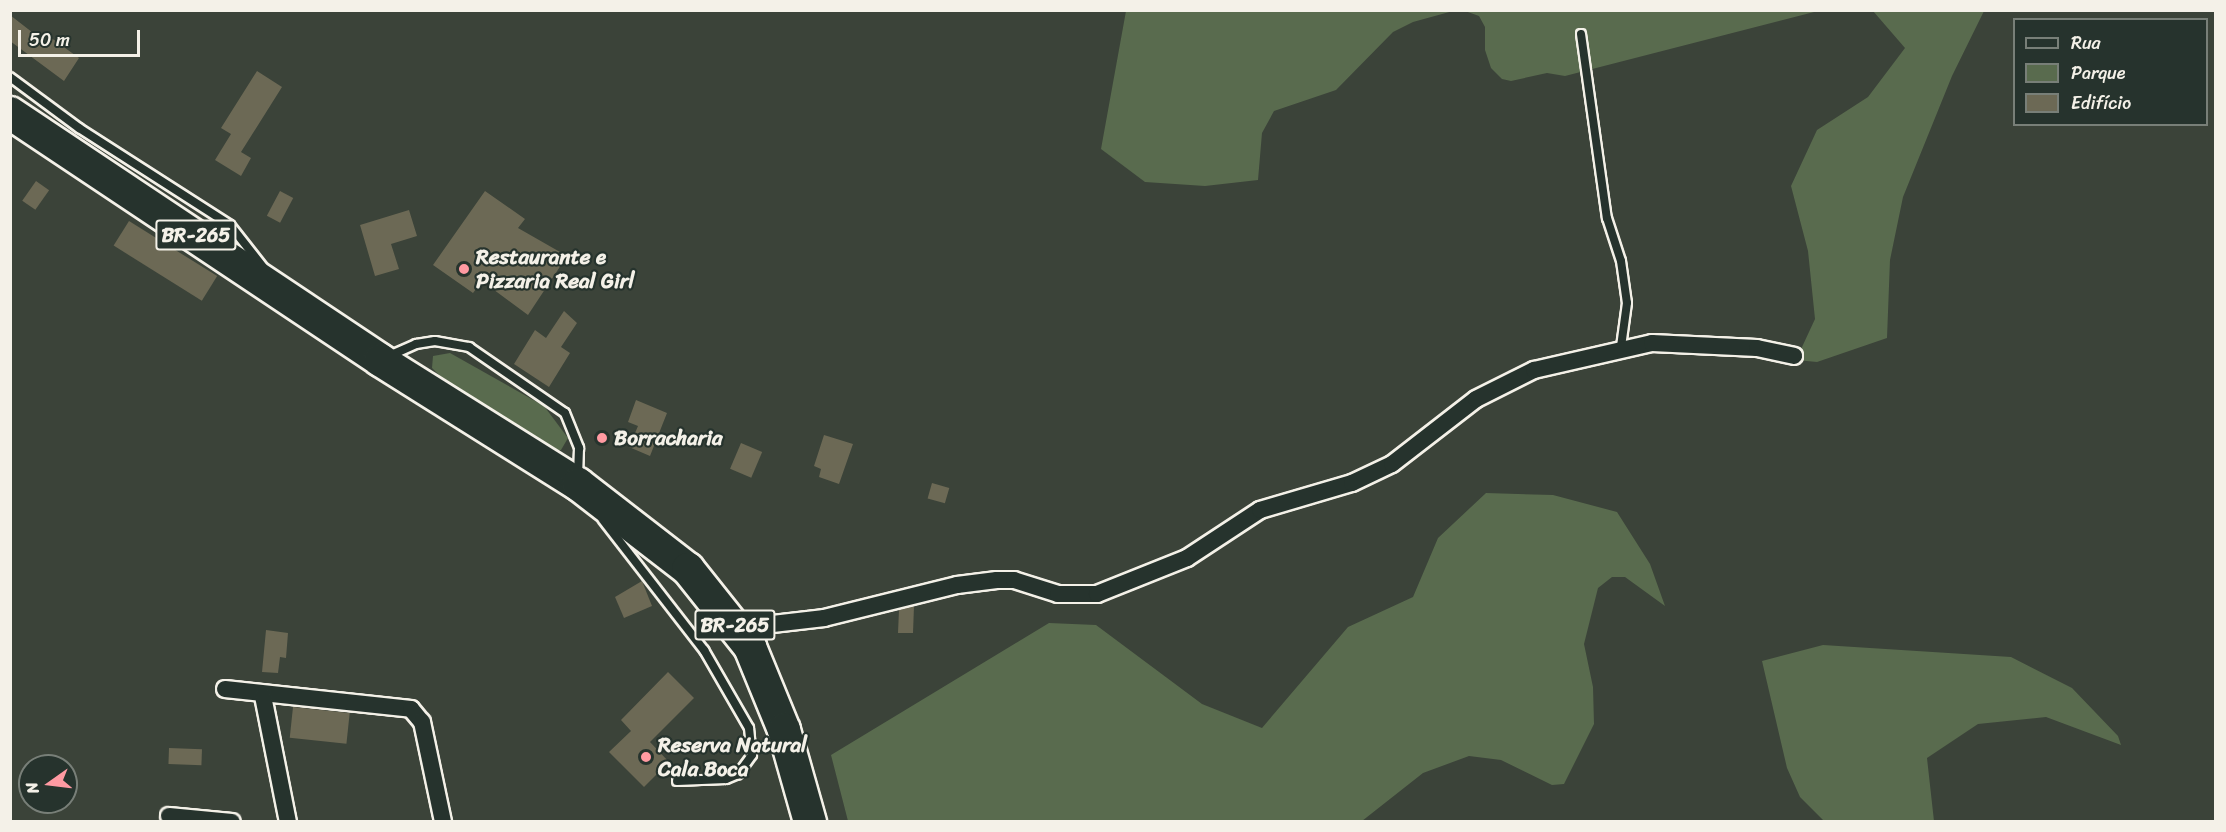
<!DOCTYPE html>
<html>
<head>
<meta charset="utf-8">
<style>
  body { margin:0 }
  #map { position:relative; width:2226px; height:832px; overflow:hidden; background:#3b4339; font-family:Sriracha,sans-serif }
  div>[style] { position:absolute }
  .green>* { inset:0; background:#596b4e }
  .building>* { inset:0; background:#6c6955; transform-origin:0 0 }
  .roads { filter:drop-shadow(2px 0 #f4f1e8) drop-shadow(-2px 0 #f4f1e8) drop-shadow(0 2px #f4f1e8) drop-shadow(0 -2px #f4f1e8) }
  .lane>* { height:8px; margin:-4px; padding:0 4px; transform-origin:4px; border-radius:4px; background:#26332d }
  .street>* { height:16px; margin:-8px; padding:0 8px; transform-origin:8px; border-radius:8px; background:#26332d }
  .highway>* { height:32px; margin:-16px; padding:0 16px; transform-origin:16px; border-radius:16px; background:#26332d }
  .dots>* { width:16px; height:16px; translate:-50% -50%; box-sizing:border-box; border:3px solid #26332d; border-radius:50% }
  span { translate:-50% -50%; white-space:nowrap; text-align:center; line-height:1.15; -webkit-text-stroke:4.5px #26332d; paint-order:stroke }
  .shield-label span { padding:2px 4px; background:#26332d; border:2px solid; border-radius:4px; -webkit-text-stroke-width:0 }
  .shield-label { font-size:20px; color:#f4f1e8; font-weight:700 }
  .poi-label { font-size:21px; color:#f4f1e8; font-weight:700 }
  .left { translate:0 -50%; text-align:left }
  .frame { position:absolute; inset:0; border:12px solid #f4f1e8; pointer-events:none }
  .legend { position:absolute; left:2013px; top:18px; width:195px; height:108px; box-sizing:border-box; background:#26332d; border:2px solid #787f78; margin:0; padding:8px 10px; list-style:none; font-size:18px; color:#f4f1e8 }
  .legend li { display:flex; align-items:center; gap:12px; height:30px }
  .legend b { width:30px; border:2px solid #787f78 }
  .north { position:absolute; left:18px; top:754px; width:60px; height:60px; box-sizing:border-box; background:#26332d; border:2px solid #787f78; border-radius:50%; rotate:256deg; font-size:16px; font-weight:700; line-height:24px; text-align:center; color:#f4f1e8 }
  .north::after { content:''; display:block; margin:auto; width:21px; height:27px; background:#ff9aa2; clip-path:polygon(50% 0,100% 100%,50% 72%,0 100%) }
  .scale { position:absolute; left:18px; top:30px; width:122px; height:27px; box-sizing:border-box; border:3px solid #f4f1e8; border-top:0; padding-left:8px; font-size:18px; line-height:21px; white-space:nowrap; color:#f4f1e8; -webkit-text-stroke:4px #26332d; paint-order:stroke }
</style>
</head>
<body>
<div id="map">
  <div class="green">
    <i style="clip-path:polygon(1126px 11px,1126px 10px,1453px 11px,1413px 22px,1393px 32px,1336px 90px,1274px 111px,1262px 133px,1258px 180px,1205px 186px,1145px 182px,1101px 149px)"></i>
    <i style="clip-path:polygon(1465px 11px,1818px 11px,1565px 76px,1547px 73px,1511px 81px,1502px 79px,1491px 68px,1485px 50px,1485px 27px,1479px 16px)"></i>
    <i style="clip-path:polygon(1873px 11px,1984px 11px,1952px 76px,1903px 197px,1890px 260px,1887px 338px,1817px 362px,1796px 360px,1815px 319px,1808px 251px,1791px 186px,1817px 130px,1868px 97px,1905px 48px)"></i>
    <i style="clip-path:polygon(450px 353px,544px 406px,568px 438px,561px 450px,551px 450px,447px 383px,432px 368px,433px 356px)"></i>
    <i style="clip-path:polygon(1486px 493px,1553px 495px,1617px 512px,1650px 564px,1665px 606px,1625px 577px,1612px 577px,1598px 588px,1584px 644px,1593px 687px,1594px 724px,1564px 784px,1552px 785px,1501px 760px,1469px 756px,1423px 773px,1362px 821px,848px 821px,831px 755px,1049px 623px,1096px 625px,1202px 704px,1262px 728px,1348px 627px,1413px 597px,1438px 538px)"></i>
    <i style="clip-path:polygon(1823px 645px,2011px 657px,2072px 688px,2118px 736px,2121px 745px,2046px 717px,1978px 724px,1927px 758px,1934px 821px,1824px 821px,1800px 797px,1787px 768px,1762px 661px)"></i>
  </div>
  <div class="building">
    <i style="clip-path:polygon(10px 15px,46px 43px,50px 37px,79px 58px,64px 81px,10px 41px)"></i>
    <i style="clip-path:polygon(257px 71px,282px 87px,241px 152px,251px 158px,241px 176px,215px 160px,231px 134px,221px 128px)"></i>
    <i style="left:36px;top:181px;width:16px;height:24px;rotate:35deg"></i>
    <i style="left:280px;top:191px;width:15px;height:28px;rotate:28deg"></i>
    <i style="clip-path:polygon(485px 191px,525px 219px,518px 228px,567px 256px,528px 315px,482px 281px,473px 293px,433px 265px)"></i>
    <i style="clip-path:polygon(409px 210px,417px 236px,391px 244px,399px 269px,375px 276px,360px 225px)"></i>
    <i style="left:129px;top:221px;width:104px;height:29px;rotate:32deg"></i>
    <i style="clip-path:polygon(564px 311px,577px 323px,561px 347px,570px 353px,549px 387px,514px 364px,535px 330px,546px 338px)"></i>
    <i style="clip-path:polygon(636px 400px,667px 413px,650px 456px,629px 447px,638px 426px,628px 422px)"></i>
    <i style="clip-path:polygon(824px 435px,853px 444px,839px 484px,819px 477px,821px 469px,814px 466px)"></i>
    <i style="left:741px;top:443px;width:23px;height:28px;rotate:23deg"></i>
    <i style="left:932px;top:483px;width:18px;height:16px;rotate:16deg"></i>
    <i style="clip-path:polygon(642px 581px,652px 606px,624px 618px,615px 597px)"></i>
    <i style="clip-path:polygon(914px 606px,913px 633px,898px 633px,899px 610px)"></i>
    <i style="clip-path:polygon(266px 630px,288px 633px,286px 658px,280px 657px,278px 673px,262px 672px)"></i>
    <i style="clip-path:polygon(668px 672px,694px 698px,650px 742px,669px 762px,644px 787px,609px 752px,631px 731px,621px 720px)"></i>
    <i style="left:293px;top:707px;width:57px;height:31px;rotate:6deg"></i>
    <i style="left:169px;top:748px;width:33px;height:16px;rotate:2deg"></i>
  </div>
  <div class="roads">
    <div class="lane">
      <i style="left:1581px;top:34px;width:186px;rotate:82deg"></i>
      <i style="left:1607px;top:218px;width:45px;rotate:72deg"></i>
      <i style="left:1621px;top:261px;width:42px;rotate:81.9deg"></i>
      <i style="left:1627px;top:303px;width:44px;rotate:97.8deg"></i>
      <i style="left:10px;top:77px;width:86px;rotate:36.5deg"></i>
      <i style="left:79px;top:128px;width:179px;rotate:32.7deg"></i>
      <i style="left:230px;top:225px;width:53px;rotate:51.8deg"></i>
      <i style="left:389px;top:356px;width:30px;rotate:-24deg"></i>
      <i style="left:416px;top:344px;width:19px;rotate:-9deg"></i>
      <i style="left:435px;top:341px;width:35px;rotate:10deg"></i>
      <i style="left:469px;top:347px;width:116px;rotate:34.5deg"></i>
      <i style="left:565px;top:413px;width:38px;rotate:68deg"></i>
      <i style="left:579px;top:448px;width:28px;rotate:92deg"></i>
      <i style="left:603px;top:520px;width:165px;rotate:52.2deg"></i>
      <i style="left:704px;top:650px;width:90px;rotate:60deg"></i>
      <i style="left:749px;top:728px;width:27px;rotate:84deg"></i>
      <i style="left:752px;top:755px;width:24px;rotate:126deg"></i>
      <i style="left:738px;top:774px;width:13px;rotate:157deg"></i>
      <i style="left:726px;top:779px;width:49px;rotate:177.7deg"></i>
    </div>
    <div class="street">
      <i style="left:738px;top:628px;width:87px;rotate:-6.6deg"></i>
      <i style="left:824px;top:618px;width:137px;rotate:-13.9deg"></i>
      <i style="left:957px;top:585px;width:40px;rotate:-7.1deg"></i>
      <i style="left:997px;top:580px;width:17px"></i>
      <i style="left:1014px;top:580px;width:46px;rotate:17.7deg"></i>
      <i style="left:1058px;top:594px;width:39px"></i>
      <i style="left:1097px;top:594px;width:97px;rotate:-21.8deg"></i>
      <i style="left:1187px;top:558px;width:87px;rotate:-33.3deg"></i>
      <i style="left:1260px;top:510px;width:96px;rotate:-16.4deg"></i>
      <i style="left:1352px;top:483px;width:44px;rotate:-25.4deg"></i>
      <i style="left:1392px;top:464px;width:106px;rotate:-37.7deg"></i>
      <i style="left:1476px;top:399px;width:65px;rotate:-26.6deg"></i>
      <i style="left:1534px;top:370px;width:121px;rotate:-12.9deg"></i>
      <i style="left:1652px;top:343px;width:105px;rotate:2.7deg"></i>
      <i style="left:1757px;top:348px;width:38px;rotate:12deg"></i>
      <i style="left:225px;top:689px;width:187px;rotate:6.1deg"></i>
      <i style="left:411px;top:709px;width:17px;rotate:50deg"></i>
      <i style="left:422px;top:722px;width:102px;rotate:78.1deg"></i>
      <i style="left:263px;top:696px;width:128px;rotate:78.8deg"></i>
      <i style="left:169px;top:816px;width:63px;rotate:5.4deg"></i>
    </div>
    <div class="highway">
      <i style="left:10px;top:113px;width:445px;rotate:33.7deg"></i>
      <i style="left:380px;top:360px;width:234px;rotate:32.1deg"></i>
      <i style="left:578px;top:484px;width:139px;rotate:37.7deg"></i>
      <i style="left:688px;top:569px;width:100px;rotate:51.5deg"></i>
      <i style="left:750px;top:647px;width:90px;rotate:67.7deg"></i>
      <i style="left:784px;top:730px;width:96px;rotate:74.2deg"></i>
    </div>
  </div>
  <div class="dots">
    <i style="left:464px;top:269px;background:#ff9aa2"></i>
    <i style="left:602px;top:438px;background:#ff9aa2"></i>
    <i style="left:646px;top:757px;background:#ff9aa2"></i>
  </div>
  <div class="shield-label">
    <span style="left:196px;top:235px">BR-265</span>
    <span style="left:735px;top:625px">BR-265</span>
  </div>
  <div class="poi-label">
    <span class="left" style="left:476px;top:269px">Restaurante e<br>Pizzaria Real Girl</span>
    <span class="left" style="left:614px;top:438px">Borracharia</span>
    <span class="left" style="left:658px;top:757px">Reserva Natural<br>Cala Boca</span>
  </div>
  <div class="frame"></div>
  <ul class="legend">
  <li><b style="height:8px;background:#26332d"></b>Rua</li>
  <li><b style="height:16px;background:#596b4e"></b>Parque</li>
  <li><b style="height:16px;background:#6c6955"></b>Edifício</li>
  </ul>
  <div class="north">N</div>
  <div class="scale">50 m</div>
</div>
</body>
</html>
